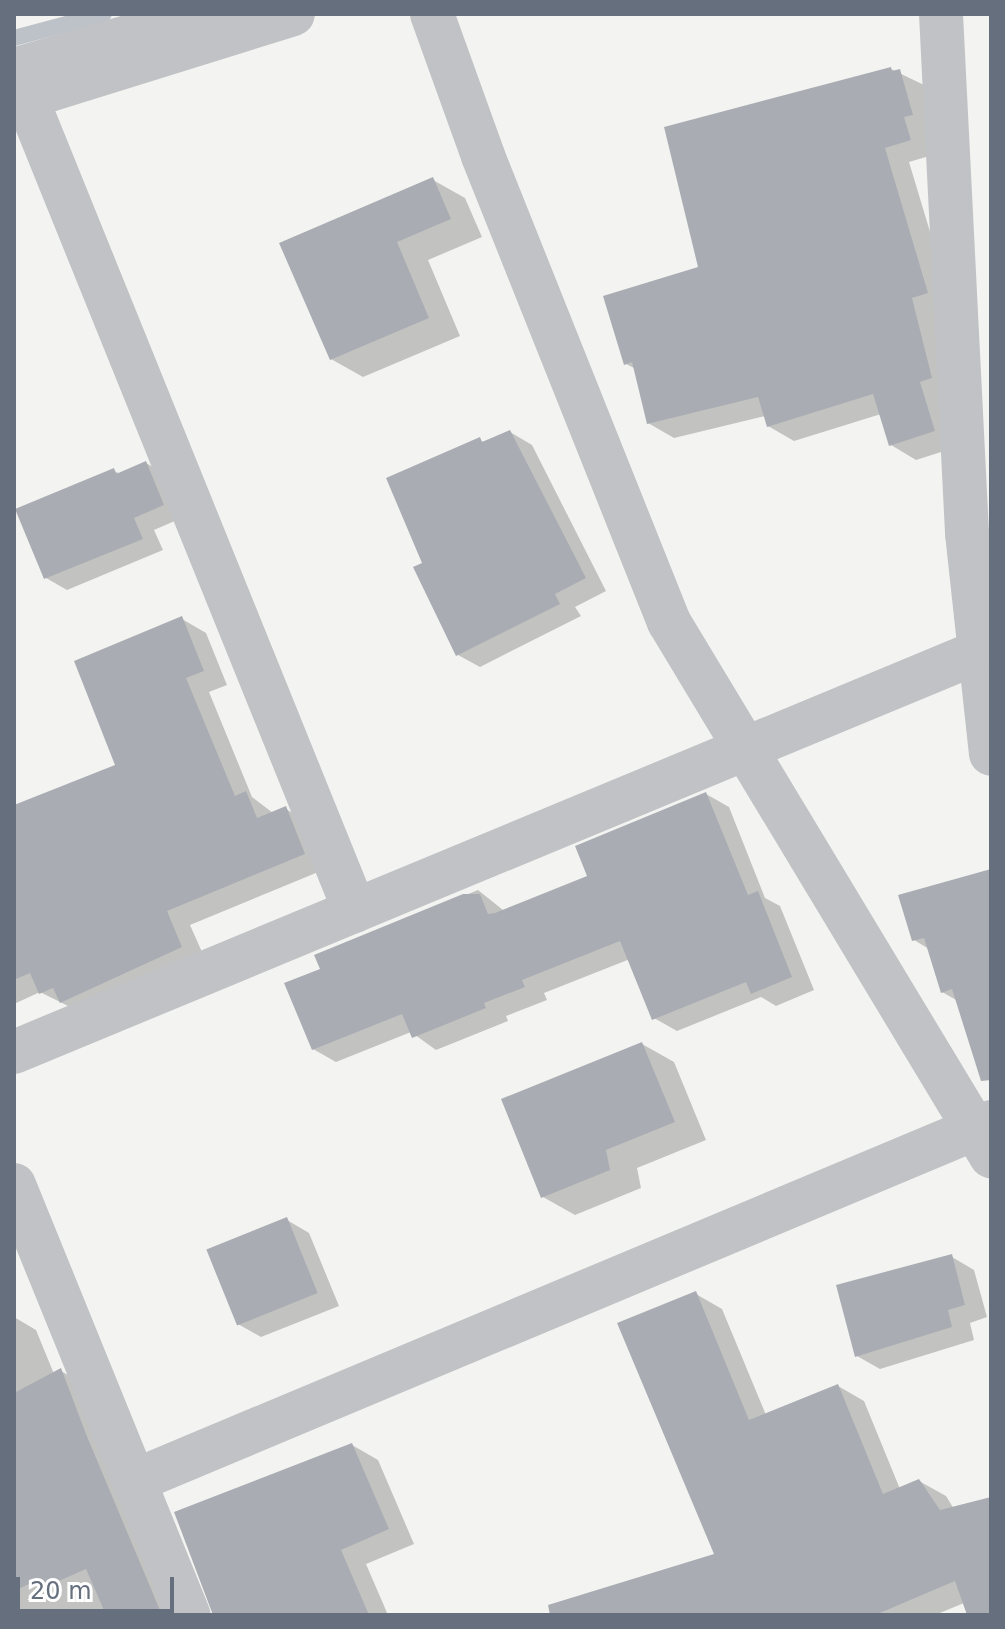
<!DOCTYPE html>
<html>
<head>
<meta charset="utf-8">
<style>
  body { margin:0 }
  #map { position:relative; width:1005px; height:1629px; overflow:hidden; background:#f3f4f1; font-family:"DejaVu Sans",sans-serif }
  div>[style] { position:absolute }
  .shadow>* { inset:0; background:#0003 }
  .stream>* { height:16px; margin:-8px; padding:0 8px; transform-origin:8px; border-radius:8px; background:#bcc2c8 }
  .building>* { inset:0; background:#a9adb3; transform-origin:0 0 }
  .pedestrian>* { height:44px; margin:-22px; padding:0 22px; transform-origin:22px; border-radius:22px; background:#c0c2c5 }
  .minor>* { height:44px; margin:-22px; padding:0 22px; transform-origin:22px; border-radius:22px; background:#c0c2c5 }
  .tertiary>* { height:44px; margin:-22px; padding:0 22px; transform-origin:22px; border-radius:22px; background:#c0c2c5 }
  span { translate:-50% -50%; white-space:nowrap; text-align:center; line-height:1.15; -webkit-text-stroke:8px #fff; paint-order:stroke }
  .frame { position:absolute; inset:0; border:16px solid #666f7e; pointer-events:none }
  .scale { position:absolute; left:16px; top:1577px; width:158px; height:36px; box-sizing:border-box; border:4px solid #666f7e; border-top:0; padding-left:10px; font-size:24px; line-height:28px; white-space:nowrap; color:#666f7e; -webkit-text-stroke:6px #fff; paint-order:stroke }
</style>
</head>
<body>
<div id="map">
  <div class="shadow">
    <i style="clip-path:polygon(891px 69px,926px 86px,936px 154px,909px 162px,953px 308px,960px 446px,916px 460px,891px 445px,881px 414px,794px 441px,768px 426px,765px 416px,674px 438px,648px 423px,636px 369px,626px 364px,700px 269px)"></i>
    <i style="clip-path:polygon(433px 180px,465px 198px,482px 237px,428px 260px,460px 336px,363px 377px,331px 359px,282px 244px)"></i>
    <i style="clip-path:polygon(510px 432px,532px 445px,606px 591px,575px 607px,581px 616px,480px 667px,458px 655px,425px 564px,480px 440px,485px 443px)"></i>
    <i style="clip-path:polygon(146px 463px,167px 475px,184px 517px,154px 530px,163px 550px,67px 590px,46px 578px,113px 470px,120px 474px)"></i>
    <i style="clip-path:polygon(182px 619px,206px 633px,227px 685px,209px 692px,252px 797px,273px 813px,286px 809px,310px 823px,328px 868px,190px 925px,206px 961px,86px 1015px,40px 992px,14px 1004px,14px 808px,118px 766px)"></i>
    <i style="clip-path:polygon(706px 794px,729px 807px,765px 898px,780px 906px,814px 990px,776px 1006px,761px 997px,677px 1031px,654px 1018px,630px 959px,544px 993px,547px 1000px,506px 1016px,508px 1021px,436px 1050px,411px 1032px,336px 1062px,313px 1049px,322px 970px,317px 956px,478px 890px,503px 910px,590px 877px)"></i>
    <i style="clip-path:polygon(991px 874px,991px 1054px,958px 1001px,942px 992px,929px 949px,914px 940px)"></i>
    <i style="clip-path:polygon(642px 1044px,674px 1062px,706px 1140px,637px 1168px,641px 1188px,575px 1215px,543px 1197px)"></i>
    <i style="clip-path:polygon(287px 1220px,309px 1233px,339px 1306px,261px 1337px,238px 1324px)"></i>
    <i style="clip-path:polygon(952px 1257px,974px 1270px,987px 1317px,970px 1323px,974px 1340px,880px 1369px,857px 1356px)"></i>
    <i style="clip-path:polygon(696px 1294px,722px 1309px,766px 1415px,838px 1386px,864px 1401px,900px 1489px,919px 1481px,946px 1496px,954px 1509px,991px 1500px,991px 1615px,968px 1615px,964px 1603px,935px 1615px,591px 1615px,716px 1555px)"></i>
    <i style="clip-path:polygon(14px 1317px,36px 1330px,54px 1374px,61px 1371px,87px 1386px,181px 1615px,14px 1615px)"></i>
    <i style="clip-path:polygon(352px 1445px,378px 1460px,414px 1544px,366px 1564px,388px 1615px,215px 1615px)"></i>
  </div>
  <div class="stream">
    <i style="left:14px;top:38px;width:93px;rotate:-14.9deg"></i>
  </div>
  <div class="building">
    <i style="clip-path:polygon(891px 67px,892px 71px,900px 69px,913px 115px,904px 117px,911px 140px,885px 148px,928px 293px,912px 298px,932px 378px,920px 382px,935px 431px,889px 446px,873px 394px,767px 427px,758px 397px,647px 424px,632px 362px,624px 365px,603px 296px,698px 267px,664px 127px)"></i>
    <i style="clip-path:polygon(433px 177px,451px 219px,397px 242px,429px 318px,330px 360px,279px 243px)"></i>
    <i style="clip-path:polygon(510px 430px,586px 578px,555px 594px,560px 604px,456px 656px,413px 567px,422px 563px,386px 478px,480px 437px,482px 442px)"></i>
    <i style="clip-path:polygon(146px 461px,164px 505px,134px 518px,143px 539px,44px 579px,15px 509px,114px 468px,116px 474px)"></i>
    <i style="clip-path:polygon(182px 616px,204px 671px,186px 678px,235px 796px,246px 791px,257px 818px,286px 806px,305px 854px,167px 911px,182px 947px,60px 1003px,53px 988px,39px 994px,30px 973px,14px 980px,14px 805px,115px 765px,74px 661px)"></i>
    <i style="clip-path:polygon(706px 792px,748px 895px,758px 891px,792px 977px,751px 994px,746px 982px,652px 1020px,620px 941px,522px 980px,525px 987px,484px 1003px,486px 1008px,412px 1038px,402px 1014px,312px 1050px,284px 983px,320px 969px,314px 955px,463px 894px,480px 894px,488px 914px,495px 913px,587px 876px,575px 846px)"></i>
    <i style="clip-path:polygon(991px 869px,991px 1080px,981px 1081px,952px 989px,941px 993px,924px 938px,912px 941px,898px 895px)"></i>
    <i style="clip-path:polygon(642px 1042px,675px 1122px,606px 1150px,610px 1170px,541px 1198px,501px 1099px)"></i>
    <i style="left:287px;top:1217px;width:82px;height:87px;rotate:68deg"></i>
    <i style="clip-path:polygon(952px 1254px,965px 1305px,948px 1310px,952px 1327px,855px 1357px,836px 1285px)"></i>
    <i style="clip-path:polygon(696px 1291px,749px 1420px,838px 1384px,883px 1494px,919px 1479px,940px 1510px,991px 1497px,991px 1615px,967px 1615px,955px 1581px,875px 1615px,550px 1615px,548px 1605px,714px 1554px,617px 1323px)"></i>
    <i style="clip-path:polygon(61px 1368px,86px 1434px,162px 1615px,106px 1615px,86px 1569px,41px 1589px,38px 1580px,14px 1591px,14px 1393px)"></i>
    <i style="clip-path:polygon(352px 1443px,389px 1529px,341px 1550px,369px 1615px,213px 1615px,174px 1512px)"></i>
  </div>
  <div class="pedestrian">
    <i style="left:14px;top:101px;width:292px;rotate:-17.3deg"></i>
  </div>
  <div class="minor">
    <i style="left:941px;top:14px;width:520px;rotate:87.13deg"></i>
    <i style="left:967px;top:533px;width:222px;rotate:83.8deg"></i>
    <i style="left:14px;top:70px;width:201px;rotate:-16.2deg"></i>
    <i style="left:15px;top:70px;width:907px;rotate:67.99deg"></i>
    <i style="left:14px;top:1052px;width:1041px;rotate:-22.53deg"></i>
    <i style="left:14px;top:1185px;width:464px;rotate:67.9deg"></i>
    <i style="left:134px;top:1481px;width:929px;rotate:-22.73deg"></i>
  </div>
  <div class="tertiary">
    <i style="left:432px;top:14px;width:151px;rotate:70.2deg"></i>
    <i style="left:483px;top:156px;width:502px;rotate:68.24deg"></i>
    <i style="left:669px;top:622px;width:624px;rotate:58.91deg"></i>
  </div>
  <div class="frame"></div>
  <div class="scale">20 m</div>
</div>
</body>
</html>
